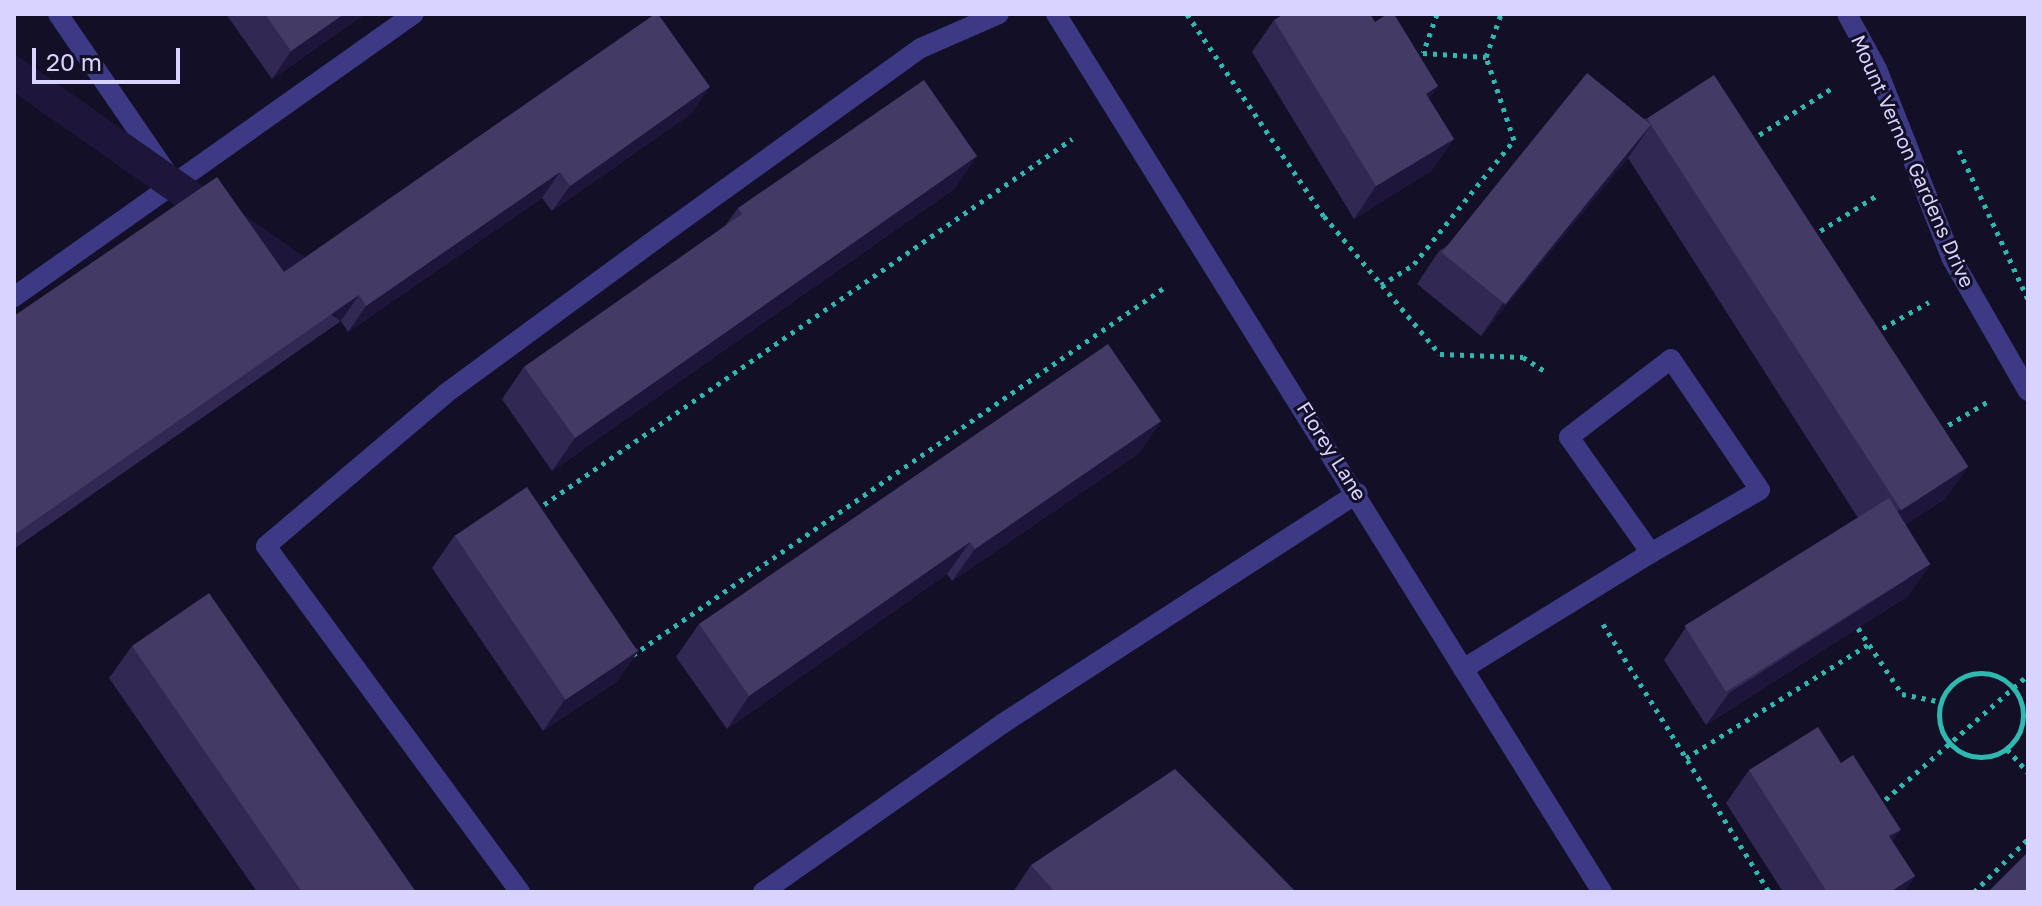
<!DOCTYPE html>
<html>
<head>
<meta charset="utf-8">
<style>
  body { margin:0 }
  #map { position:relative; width:2042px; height:906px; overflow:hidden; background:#130f26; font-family:"Golos Text",sans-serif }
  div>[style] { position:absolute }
  .path>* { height:5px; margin-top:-2.5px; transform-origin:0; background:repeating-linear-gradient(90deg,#2fb8b0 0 4px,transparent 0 10px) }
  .path>.ring { margin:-2.5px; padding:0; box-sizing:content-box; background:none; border:5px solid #2fb8b0; border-radius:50% }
  .service>* { height:20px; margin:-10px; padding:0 10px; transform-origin:10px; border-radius:10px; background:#3d3a85 }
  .minor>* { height:20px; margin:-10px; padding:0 10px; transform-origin:10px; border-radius:10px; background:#3d3a85 }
  .wall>* { inset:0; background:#312854 }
  .shaded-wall>* { inset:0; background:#1d163a; transform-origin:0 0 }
  .building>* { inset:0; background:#433a66; transform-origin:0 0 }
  span { translate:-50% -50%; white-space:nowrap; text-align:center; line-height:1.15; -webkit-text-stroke:6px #130f26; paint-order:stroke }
  .street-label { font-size:20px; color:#d9d4ff }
  .frame { position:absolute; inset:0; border:16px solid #d9d4ff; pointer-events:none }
  .scale { position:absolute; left:32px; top:48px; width:148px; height:36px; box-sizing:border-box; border:4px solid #d9d4ff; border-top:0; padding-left:10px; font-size:24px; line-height:28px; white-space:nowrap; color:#d9d4ff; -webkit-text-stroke:6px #130f26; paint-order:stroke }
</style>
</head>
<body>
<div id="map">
  <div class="path">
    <i style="left:1187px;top:14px;width:244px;rotate:55.9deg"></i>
    <i style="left:1324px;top:216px;width:180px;rotate:50deg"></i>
    <i style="left:1440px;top:354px;width:83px;rotate:2.1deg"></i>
    <i style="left:1523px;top:357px;width:27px;rotate:33deg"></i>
    <i style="left:1437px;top:14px;width:41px;rotate:109.7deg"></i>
    <i style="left:1423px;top:53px;width:63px;rotate:3.6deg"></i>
    <i style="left:1751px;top:140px;width:98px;rotate:-32.6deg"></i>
    <i style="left:1959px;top:150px;width:164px;rotate:65.2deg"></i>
    <i style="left:1812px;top:236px;width:79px;rotate:-32.1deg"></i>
    <i style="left:1381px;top:285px;width:39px;rotate:-32deg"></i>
    <i style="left:1414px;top:264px;width:159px;rotate:-51.1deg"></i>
    <i style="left:1514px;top:140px;width:88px;rotate:-108.6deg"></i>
    <i style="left:1486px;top:57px;width:46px;rotate:-70.8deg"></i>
    <i style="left:1874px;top:333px;width:63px;rotate:-29.4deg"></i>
    <i style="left:1940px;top:430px;width:55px;rotate:-30.8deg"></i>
    <i style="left:536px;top:510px;width:652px;rotate:-34.69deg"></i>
    <i style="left:1603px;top:624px;width:315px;rotate:58.2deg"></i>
    <i style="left:1858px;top:628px;width:79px;rotate:56.3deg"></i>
    <i style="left:1902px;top:694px;width:41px;rotate:11.3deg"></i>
    <i style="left:633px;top:655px;width:647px;rotate:-34.67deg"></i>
    <i class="ring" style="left:1939px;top:673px;width:79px;height:79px"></i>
    <i style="left:2007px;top:749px;width:31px;rotate:48deg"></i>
    <i style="left:1686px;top:758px;width:216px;rotate:-31.9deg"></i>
    <i style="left:1878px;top:806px;width:199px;rotate:-41.1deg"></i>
    <i style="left:1974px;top:892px;width:76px;rotate:-44.5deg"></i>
  </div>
  <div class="service">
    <i style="left:58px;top:14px;width:200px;rotate:55.6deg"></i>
    <i style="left:14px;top:297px;width:490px;rotate:-35.3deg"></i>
    <i style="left:1463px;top:669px;width:221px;rotate:-31.7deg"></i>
    <i style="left:1651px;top:553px;width:142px;rotate:-125.3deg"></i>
    <i style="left:1569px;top:437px;width:128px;rotate:-37.4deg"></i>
    <i style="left:1671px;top:359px;width:158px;rotate:55.8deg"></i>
    <i style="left:1760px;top:490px;width:126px;rotate:150deg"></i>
    <i style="left:520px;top:892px;width:429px;rotate:-126.3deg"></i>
    <i style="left:266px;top:546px;width:235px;rotate:-40.3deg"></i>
    <i style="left:445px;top:394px;width:267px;rotate:-36.3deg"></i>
    <i style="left:660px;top:236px;width:322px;rotate:-35.8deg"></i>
    <i style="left:921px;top:48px;width:85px;rotate:-23.6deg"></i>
    <i style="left:763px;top:892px;width:292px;rotate:-35.1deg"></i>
    <i style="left:1002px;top:724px;width:424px;rotate:-33deg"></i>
  </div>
  <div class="minor">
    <i style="left:1056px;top:14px;width:1034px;rotate:58.12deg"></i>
    <i style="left:1847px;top:14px;width:63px;rotate:61.4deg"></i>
    <i style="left:1877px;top:69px;width:204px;rotate:68.5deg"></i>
    <i style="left:1952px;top:259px;width:152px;rotate:60.1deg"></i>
  </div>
  <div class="wall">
    <i style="clip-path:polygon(226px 14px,365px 14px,272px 79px)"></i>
    <i style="clip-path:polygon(1274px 20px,1375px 22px,1438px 86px,1429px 99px,1454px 139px,1431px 171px,1354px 219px,1252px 52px)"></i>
    <i style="clip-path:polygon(692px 113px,552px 211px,542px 198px,348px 332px,341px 321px,14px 549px,14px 316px,284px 272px)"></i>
    <i style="clip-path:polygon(1646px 118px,1945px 499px,1906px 524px,1908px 596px,1706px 725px,1664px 660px,1686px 627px,1858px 518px,1628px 158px,1481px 336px,1417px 284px,1439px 251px)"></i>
    <i style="clip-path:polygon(977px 156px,954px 189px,552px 471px,502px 399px,524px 367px,725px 226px,738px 208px)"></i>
    <i style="clip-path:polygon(1161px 421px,1138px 454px,952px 581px,947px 574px,727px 729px,676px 657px,699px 624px)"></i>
    <i style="clip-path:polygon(455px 535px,639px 650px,616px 682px,543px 731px,432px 568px)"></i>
    <i style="clip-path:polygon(132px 646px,416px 892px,257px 892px,109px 678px)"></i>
    <i style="clip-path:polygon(1841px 763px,1915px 876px,1904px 892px,1783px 892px,1726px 803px,1749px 770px)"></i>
    <i style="clip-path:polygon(1031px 865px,1296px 892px,1013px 892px)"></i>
  </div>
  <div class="shaded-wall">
    <i style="clip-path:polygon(344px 14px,365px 14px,272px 79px,291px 51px)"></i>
    <i style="clip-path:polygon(1438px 86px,1416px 119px,1426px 94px)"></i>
    <i style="clip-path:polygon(710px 87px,692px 113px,552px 211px,570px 186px)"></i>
    <i style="clip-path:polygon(1651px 125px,1628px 158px,1481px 336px,1503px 303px)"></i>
    <i style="clip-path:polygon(1454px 139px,1431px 171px,1354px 219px,1376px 186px)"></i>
    <i style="clip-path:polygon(977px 156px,954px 189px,552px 471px,575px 438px)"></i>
    <i style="clip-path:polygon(560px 172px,542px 198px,348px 332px,366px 306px)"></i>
    <i style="left:359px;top:295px;width:32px;height:420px;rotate:125deg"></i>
    <i style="clip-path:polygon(1161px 421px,1138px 454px,952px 581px,975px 549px)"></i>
    <i style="clip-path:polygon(1968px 467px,1945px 499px,1875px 544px,1898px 511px)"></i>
    <i style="clip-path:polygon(970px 542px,947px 574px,727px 729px,749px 696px)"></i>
    <i style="clip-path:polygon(1931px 564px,1908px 596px,1706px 725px,1729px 693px)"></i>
    <i style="clip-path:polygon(639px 650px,616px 682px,543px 731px,566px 698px)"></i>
    <i style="clip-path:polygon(1901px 830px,1878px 862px,1889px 836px)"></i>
    <i style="clip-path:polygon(1915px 876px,1904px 892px,1890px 892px)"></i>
  </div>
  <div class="building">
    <i style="clip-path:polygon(265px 14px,344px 14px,291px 51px)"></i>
    <i style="clip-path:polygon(655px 14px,658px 14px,710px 87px,570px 186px,560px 172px,366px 306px,359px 295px,14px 535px,14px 316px,217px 177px,284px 272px)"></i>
    <i style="clip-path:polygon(1284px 14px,1370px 14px,1375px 22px,1387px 14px,1394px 14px,1438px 86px,1426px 94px,1454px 139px,1376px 186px,1274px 20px)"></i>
    <i style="left:1587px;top:73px;width:82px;height:231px;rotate:39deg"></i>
    <i style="left:1714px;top:75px;width:467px;height:80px;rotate:57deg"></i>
    <i style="clip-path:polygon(924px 80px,977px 156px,575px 438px,524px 367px,742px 214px,738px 208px)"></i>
    <i style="clip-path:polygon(1108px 344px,1161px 421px,975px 549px,970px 542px,749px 696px,699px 624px)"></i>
    <i style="left:527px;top:487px;width:198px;height:87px;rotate:56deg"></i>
    <i style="left:1889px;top:498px;width:78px;height:241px;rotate:58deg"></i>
    <i style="clip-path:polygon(209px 593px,416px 892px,302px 892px,132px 646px)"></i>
    <i style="clip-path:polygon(1818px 727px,1841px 763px,1853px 755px,1901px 830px,1889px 836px,1915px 876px,1890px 892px,1827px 892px,1749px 770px)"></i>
    <i style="clip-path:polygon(1175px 769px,1296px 892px,1055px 892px,1031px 865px)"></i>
    <i style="clip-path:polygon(2028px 852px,2028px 892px,1988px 892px)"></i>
  </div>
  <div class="street-label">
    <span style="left:1913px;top:161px;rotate:66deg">Mount Vernon Gardens Drive</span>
    <span style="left:1332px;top:451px;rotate:58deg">Florey Lane</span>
  </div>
  <div class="frame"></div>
  <div class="scale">20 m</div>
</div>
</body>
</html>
